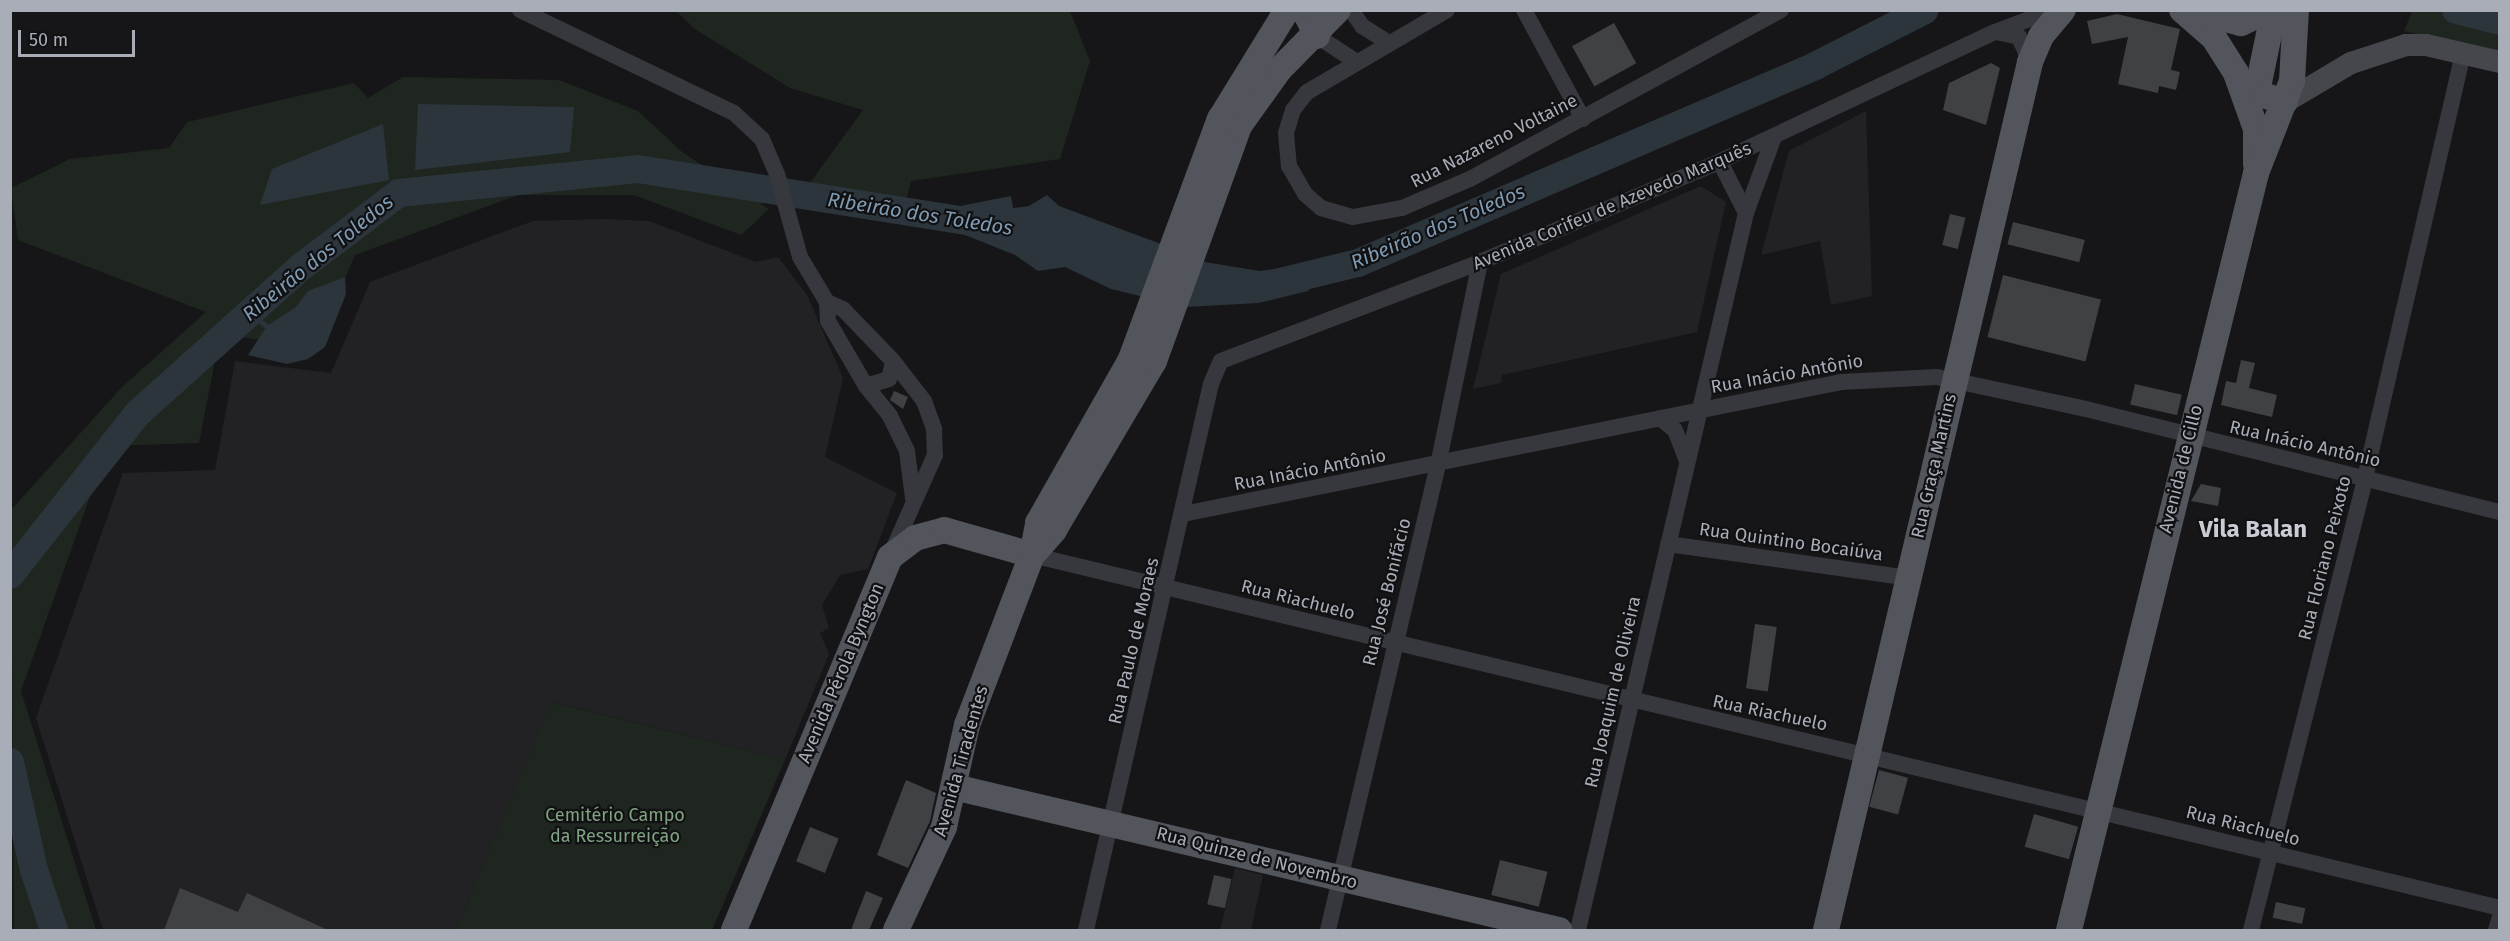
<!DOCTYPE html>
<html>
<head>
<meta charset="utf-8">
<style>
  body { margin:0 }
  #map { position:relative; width:2510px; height:941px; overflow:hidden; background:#161618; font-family:"Fira Sans",sans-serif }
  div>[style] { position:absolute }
  .built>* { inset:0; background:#222225 }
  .green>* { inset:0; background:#1e261f }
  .water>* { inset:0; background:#2c353c }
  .stream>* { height:4.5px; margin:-2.25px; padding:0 2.25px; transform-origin:2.25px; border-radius:2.25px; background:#2c353c }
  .river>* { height:28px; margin:-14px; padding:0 14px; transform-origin:14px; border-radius:14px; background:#2c353c }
  .building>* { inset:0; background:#404145; transform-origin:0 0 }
  .minor>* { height:16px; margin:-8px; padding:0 8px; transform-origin:8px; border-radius:8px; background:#37383d }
  .secondary>* { height:22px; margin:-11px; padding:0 11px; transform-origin:11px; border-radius:11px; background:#45474d }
  .primary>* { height:26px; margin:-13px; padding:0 13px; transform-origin:13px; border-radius:13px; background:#53555c }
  span { translate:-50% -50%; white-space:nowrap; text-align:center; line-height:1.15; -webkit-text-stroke:4.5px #111113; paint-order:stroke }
  .street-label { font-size:18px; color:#a8adb8 }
  .park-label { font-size:18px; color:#7fa381 }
  .water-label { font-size:20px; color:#7f9bb3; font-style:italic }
  .district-label { font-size:24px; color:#c9ccd4; font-weight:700 }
  .frame { position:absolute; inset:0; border:12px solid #a8adb8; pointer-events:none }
  .scale { position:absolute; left:18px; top:30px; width:117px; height:27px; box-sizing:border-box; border:3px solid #a8adb8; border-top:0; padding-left:8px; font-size:18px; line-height:21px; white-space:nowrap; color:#a8adb8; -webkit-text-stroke:4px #111113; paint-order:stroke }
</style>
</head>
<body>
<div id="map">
  <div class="built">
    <i style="clip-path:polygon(1866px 111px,1872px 296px,1831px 305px,1820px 241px,1761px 255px,1789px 151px)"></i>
    <i style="clip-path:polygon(1701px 186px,1726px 202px,1697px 332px,1502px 375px,1501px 383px,1473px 389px,1501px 274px)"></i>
    <i style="clip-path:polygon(604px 219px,649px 221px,756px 262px,778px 257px,807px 295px,843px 378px,825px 457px,897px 493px,868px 569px,840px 575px,822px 605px,829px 628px,820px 633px,829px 654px,785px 760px,552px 702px,456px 930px,103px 930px,36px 718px,123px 473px,215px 470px,235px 361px,331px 373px,370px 282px,533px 221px)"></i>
    <i style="clip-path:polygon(1235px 868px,1263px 875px,1251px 930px,1220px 930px)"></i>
  </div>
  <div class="green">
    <i style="clip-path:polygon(676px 11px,1070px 11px,1090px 61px,1060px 159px,911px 181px,903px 211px,801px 195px,863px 110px,790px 88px,695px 29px)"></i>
    <i style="clip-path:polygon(2412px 11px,2456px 11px,2499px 21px,2499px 53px,2404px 31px)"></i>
    <i style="clip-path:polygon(403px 77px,559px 80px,638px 111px,682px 152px,769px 209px,741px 235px,634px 195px,518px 195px,355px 255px,316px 346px,220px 335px,199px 443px,108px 446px,21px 691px,96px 930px,14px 930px,11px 510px,122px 387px,206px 312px,18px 240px,11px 188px,70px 159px,169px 148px,187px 122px,354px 83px,368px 98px)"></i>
    <i style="clip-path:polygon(551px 702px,785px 760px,712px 930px,456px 930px)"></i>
  </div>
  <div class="water">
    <i style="clip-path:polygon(418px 104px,574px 107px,570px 152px,415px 170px)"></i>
    <i style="clip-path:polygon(383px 124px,389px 180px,260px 205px,272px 169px)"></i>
    <i style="clip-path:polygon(1047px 195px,1059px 206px,1161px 244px,1186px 259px,1260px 271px,1308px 264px,1322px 272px,1308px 291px,1259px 303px,1185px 307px,1111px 289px,1065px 267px,1038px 271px,1015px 255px,940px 225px,945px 209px,1011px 196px,1013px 208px,1029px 206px)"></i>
    <i style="clip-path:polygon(345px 277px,346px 294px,325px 347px,308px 359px,287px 364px,248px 355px,267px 326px,296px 307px,308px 291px)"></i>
  </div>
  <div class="stream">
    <i style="left:249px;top:313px;width:22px;rotate:36deg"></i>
  </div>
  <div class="river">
    <i style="left:2456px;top:10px;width:45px;rotate:14deg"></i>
    <i style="left:1284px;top:281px;width:76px;rotate:-13.7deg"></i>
    <i style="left:1358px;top:263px;width:498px;rotate:-23.3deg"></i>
    <i style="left:1815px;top:66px;width:123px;rotate:-27deg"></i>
    <i style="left:10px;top:575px;width:205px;rotate:-51.7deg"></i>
    <i style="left:137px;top:414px;width:220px;rotate:-41.9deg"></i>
    <i style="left:301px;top:267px;width:123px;rotate:-37.1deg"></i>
    <i style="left:399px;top:193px;width:240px;rotate:-5.7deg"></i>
    <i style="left:638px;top:169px;width:345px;rotate:9deg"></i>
    <i style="left:10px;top:762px;width:111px;rotate:77.5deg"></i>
    <i style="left:34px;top:870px;width:63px;rotate:71.6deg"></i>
  </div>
  <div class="building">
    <i style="clip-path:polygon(2117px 14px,2180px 29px,2171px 70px,2180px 72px,2176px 90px,2159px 86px,2158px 93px,2118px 84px,2128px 37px,2092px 44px,2087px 21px)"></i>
    <i style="left:1614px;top:23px;width:46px;height:48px;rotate:61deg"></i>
    <i style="clip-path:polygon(1991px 63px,2000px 68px,1986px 125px,1943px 110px,1949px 83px)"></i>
    <i style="left:1950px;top:214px;width:16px;height:32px;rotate:14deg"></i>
    <i style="left:2013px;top:222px;width:74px;height:23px;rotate:14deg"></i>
    <i style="left:2003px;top:275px;width:101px;height:64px;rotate:14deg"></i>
    <i style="clip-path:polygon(2241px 360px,2255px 363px,2249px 388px,2277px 395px,2272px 417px,2221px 405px,2226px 381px,2236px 383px)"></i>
    <i style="left:2135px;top:384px;width:48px;height:21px;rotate:13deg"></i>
    <i style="clip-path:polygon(894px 391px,908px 397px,903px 409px,890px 400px)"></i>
    <i style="clip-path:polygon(2201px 484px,2221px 488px,2218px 506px,2191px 501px)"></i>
    <i style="left:1755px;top:624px;width:22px;height:65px;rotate:8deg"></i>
    <i style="left:1879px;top:770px;width:30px;height:38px;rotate:15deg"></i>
    <i style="clip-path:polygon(906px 780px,936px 793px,930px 821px,908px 868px,877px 855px)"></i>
    <i style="left:2034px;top:814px;width:46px;height:34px;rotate:16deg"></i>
    <i style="left:810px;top:827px;width:31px;height:37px;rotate:22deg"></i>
    <i style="left:1500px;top:860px;width:49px;height:36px;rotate:14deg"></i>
    <i style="left:1214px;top:875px;width:18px;height:30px;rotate:13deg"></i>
    <i style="clip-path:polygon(180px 888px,238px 912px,247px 893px,328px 930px,164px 930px)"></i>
    <i style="clip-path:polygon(866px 891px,883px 898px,869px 930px,851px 930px)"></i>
    <i style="left:2276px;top:902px;width:30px;height:16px;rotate:12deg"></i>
  </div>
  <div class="minor">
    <i style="left:520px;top:10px;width:237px;rotate:25.7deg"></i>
    <i style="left:734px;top:113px;width:38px;rotate:43deg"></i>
    <i style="left:762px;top:139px;width:38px;rotate:67deg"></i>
    <i style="left:777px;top:174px;width:86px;rotate:74.5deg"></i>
    <i style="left:800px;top:257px;width:52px;rotate:59deg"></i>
    <i style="left:827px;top:302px;width:19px;rotate:87deg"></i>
    <i style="left:828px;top:321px;width:75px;rotate:59.7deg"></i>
    <i style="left:866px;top:386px;width:38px;rotate:51deg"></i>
    <i style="left:890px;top:416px;width:39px;rotate:64deg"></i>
    <i style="left:907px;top:451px;width:47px;rotate:82.7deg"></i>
    <i style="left:1351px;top:10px;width:19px;rotate:55deg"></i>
    <i style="left:1362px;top:26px;width:31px;rotate:32deg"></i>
    <i style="left:1447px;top:10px;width:162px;rotate:149.6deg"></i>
    <i style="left:1307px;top:92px;width:23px;rotate:128deg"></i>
    <i style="left:1293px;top:110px;width:24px;rotate:107deg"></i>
    <i style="left:1286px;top:133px;width:33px;rotate:85deg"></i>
    <i style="left:1289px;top:166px;width:32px;rotate:60deg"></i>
    <i style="left:1305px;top:194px;width:21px;rotate:41deg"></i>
    <i style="left:1321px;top:208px;width:33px;rotate:16deg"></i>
    <i style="left:1353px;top:217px;width:50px;rotate:-10.4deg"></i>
    <i style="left:1402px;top:208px;width:74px;rotate:-23.1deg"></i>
    <i style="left:1470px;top:179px;width:354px;rotate:-28.5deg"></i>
    <i style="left:1524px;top:10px;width:124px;rotate:61.6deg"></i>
    <i style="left:1996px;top:32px;width:24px;rotate:12deg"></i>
    <i style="left:2019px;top:37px;width:27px;rotate:66deg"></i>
    <i style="left:1317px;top:36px;width:45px;rotate:33.3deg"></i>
    <i style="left:1720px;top:162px;width:57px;rotate:63deg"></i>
    <i style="left:827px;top:302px;width:17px;rotate:24deg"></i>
    <i style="left:843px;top:309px;width:72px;rotate:46.1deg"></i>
    <i style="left:893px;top:361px;width:51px;rotate:52.2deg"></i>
    <i style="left:924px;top:401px;width:30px;rotate:70deg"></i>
    <i style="left:934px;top:429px;width:26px;rotate:88deg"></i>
    <i style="left:935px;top:455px;width:108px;rotate:114deg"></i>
    <i style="left:866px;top:386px;width:24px;rotate:-17deg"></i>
    <i style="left:889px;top:379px;width:18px;rotate:-77deg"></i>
    <i style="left:1660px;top:418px;width:19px;rotate:39deg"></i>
    <i style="left:1675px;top:430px;width:34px;rotate:69deg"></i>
    <i style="left:1183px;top:514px;width:671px;rotate:-11.34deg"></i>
    <i style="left:1841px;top:382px;width:96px;rotate:-3deg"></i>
    <i style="left:1937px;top:377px;width:152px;rotate:12.1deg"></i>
    <i style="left:2086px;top:409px;width:427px;rotate:14deg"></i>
    <i style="left:1668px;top:544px;width:243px;rotate:8deg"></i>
    <i style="left:1032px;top:555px;width:1510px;rotate:13.52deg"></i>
    <i style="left:1086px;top:930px;width:560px;rotate:-77.11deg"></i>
    <i style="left:1211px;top:384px;width:25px;rotate:-67deg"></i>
    <i style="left:1221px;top:361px;width:277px;rotate:-20.9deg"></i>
    <i style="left:1480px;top:262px;width:251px;rotate:-22.7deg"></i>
    <i style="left:1712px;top:165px;width:313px;rotate:-25.2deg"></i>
    <i style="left:1995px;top:32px;width:62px;rotate:-20.8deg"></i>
    <i style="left:1328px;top:930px;width:478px;rotate:-76.7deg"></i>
    <i style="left:1438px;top:465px;width:207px;rotate:-78.3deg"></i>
    <i style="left:1578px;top:930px;width:736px;rotate:-76.81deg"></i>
    <i style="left:1746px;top:213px;width:81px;rotate:-69.8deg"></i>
    <i style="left:2251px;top:930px;width:466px;rotate:-75.8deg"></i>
    <i style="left:2365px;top:478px;width:436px;rotate:-77deg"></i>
    <i style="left:2496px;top:930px;width:14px;rotate:-73deg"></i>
  </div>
  <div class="secondary">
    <i style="left:2285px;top:102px;width:77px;rotate:-30.6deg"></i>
    <i style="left:2351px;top:63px;width:58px;rotate:-18.1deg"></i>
    <i style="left:2406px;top:45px;width:20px"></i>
    <i style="left:2426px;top:45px;width:76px;rotate:12.9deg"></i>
  </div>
  <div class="primary">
    <i style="left:1304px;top:10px;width:29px;rotate:63deg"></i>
    <i style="left:2182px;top:10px;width:43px;rotate:41.2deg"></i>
    <i style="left:2214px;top:38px;width:41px;rotate:57.8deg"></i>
    <i style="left:2236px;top:73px;width:59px;rotate:70.3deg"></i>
    <i style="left:2256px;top:129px;width:35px;rotate:90deg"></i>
    <i style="left:2192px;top:10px;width:51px;rotate:14.9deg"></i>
    <i style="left:2241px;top:23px;width:31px;rotate:-25deg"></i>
    <i style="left:2274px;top:10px;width:79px;rotate:101.7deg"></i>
    <i style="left:2258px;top:87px;width:9px;rotate:58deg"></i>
    <i style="left:2263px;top:95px;width:23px;rotate:18deg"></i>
    <i style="left:1036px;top:551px;width:28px;rotate:-49deg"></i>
    <i style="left:1054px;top:530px;width:196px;rotate:-59.4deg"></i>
    <i style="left:1154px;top:361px;width:250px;rotate:-70.1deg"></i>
    <i style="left:1239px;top:126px;width:69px;rotate:-54.5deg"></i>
    <i style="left:1279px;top:70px;width:84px;rotate:-45.5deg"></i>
    <i style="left:954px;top:787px;width:622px;rotate:13.3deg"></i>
    <i style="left:734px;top:930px;width:404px;rotate:-67.3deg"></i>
    <i style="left:890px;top:557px;width:31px;rotate:-37deg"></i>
    <i style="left:915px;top:538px;width:30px;rotate:-15deg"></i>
    <i style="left:944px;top:530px;width:91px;rotate:15.9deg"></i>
    <i style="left:896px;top:930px;width:114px;rotate:-65deg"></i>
    <i style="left:944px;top:827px;width:105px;rotate:-77.3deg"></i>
    <i style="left:967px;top:725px;width:182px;rotate:-69.1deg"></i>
    <i style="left:1032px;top:555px;width:33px;rotate:-79deg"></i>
    <i style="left:1038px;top:523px;width:189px;rotate:-60.4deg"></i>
    <i style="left:1131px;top:359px;width:256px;rotate:-69.7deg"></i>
    <i style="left:1220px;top:119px;width:128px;rotate:-58.4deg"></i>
    <i style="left:1826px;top:930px;width:892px;rotate:-76.77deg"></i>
    <i style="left:2030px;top:62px;width:28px;rotate:-67deg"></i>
    <i style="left:2041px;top:36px;width:34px;rotate:-50deg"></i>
    <i style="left:2069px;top:930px;width:780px;rotate:-76.12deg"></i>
    <i style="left:2256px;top:173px;width:99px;rotate:-68.6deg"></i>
    <i style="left:2292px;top:81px;width:71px;rotate:-86.8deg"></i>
  </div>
  <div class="street-label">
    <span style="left:1494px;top:141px;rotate:-27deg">Rua Nazareno Voltaine</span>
    <span style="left:1612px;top:206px;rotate:-23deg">Avenida Corifeu de Azevedo Marquês</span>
    <span style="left:1787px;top:374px;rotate:-10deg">Rua Inácio Antônio</span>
    <span style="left:2305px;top:444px;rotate:13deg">Rua Inácio Antônio</span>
    <span style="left:1934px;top:466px;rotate:-77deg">Rua Graça Martins</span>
    <span style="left:2181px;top:469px;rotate:-76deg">Avenida de Cillo</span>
    <span style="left:1310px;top:470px;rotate:-11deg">Rua Inácio Antônio</span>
    <span style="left:1791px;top:542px;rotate:8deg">Rua Quintino Bocaiúva</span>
    <span style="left:2325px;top:558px;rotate:-76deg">Rua Floriano Peixoto</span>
    <span style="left:1387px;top:592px;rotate:-76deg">Rua José Bonifácio</span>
    <span style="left:1298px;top:600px;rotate:14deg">Rua Riachuelo</span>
    <span style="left:1134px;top:641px;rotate:-77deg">Rua Paulo de Moraes</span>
    <span style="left:841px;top:673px;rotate:-67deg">Avenida Pérola Byngton</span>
    <span style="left:1613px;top:692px;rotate:-77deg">Rua Joaquim de Oliveira</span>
    <span style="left:1770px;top:713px;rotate:12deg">Rua Riachuelo</span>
    <span style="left:961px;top:761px;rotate:-74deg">Avenida Tiradentes</span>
    <span style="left:2243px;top:826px;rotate:14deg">Rua Riachuelo</span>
    <span style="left:1257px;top:858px;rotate:14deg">Rua Quinze de Novembro</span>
  </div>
  <div class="park-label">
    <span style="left:615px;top:826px">Cemitério Campo<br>da Ressurreição</span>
  </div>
  <div class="water-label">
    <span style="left:920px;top:214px;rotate:9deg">Ribeirão dos Toledos</span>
    <span style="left:1438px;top:227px;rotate:-23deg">Ribeirão dos Toledos</span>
    <span style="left:318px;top:258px;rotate:-39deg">Ribeirão dos Toledos</span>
  </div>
  <div class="district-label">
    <span style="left:2253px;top:530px">Vila Balan</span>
  </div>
  <div class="frame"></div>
  <div class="scale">50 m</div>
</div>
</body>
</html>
